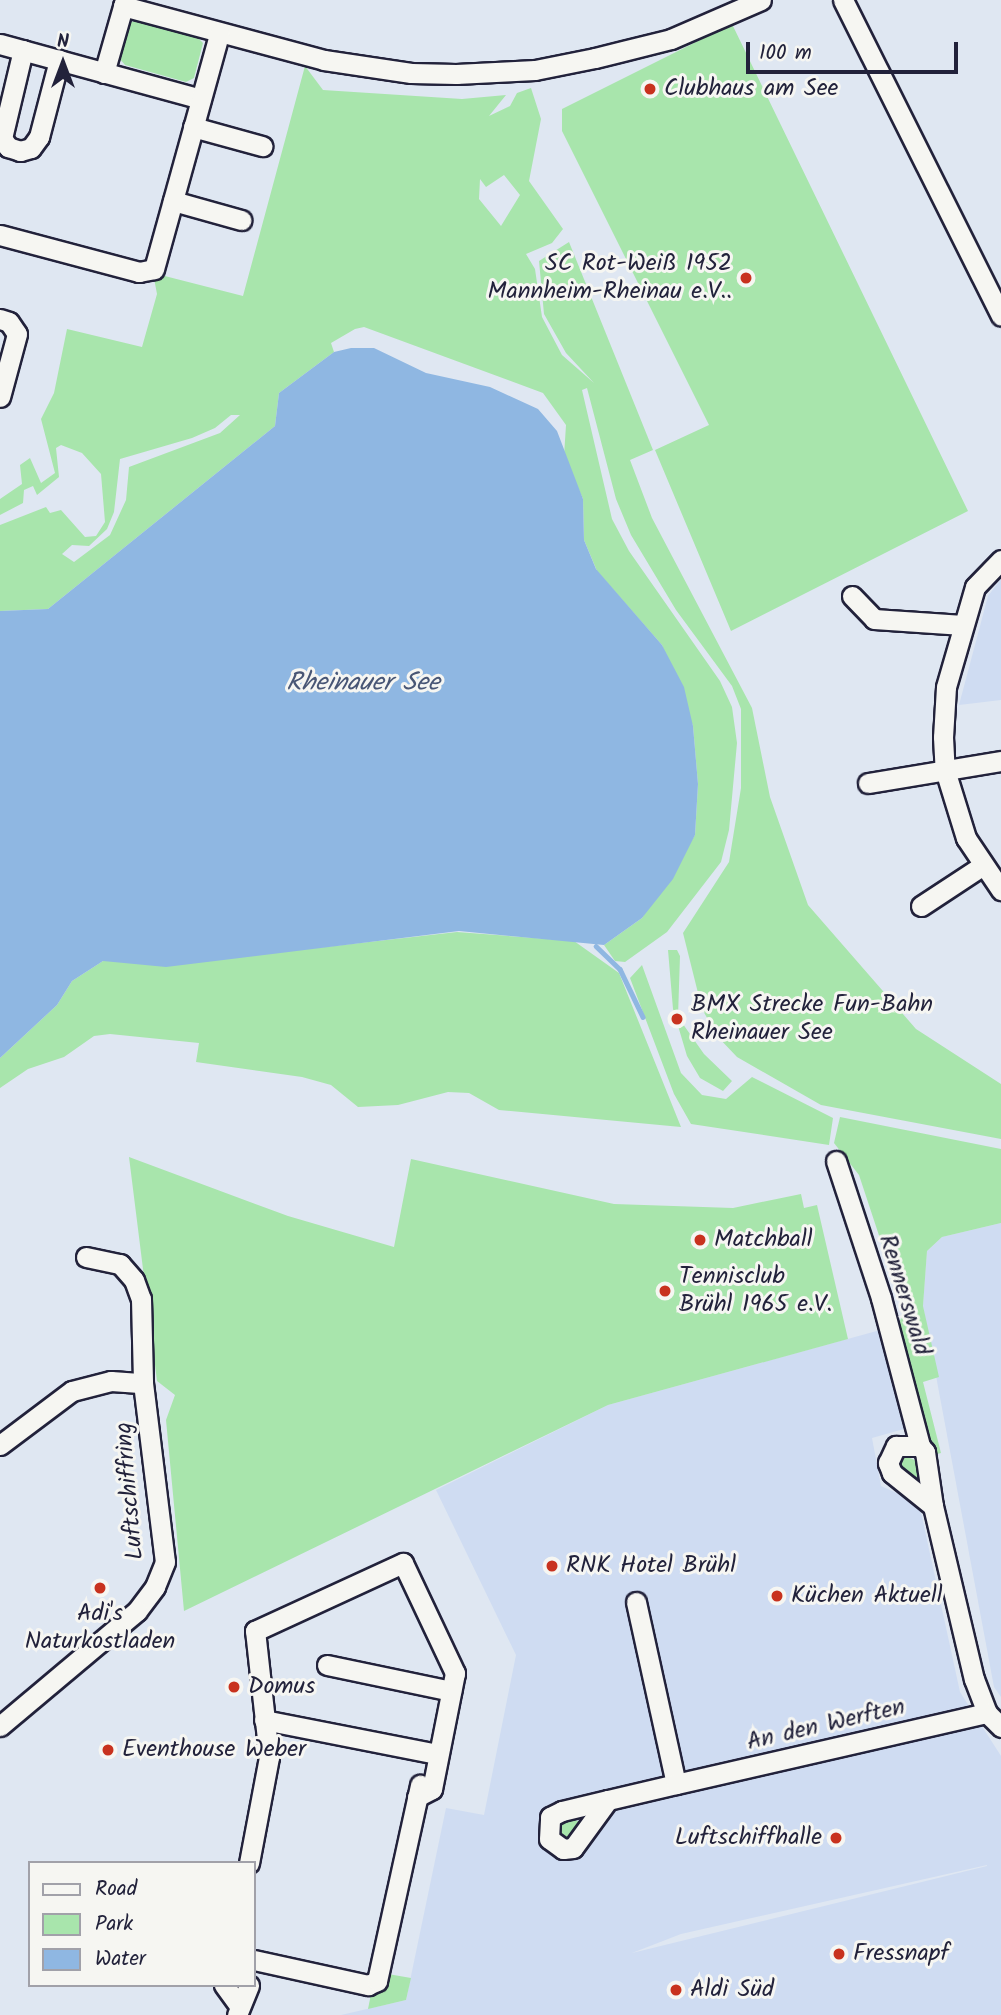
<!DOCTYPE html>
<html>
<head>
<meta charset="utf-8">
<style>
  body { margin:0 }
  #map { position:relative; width:1001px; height:2015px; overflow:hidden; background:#dfe7f2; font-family:Kalam,sans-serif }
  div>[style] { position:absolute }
  .built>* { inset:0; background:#cfdcf2 }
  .green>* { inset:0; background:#a8e5ac }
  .water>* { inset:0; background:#8fb7e2 }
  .stream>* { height:4.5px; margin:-2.25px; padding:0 2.25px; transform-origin:2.25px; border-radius:2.25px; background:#8fb7e2 }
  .roads { filter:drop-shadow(2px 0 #22223b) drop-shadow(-2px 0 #22223b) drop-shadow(0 2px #22223b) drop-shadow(0 -2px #22223b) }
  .minor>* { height:19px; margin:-9.5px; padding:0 9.5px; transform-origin:9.5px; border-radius:9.5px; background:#f6f6f2 }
  .dots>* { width:19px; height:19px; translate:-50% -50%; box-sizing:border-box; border:4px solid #f6f6f2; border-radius:50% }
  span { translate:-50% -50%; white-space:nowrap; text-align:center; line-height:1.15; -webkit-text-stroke:6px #f6f6f2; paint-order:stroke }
  .poi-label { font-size:24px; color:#22223b }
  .left { translate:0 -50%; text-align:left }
  .right { translate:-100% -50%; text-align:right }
  .street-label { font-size:24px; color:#22223b }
  .water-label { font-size:26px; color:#485675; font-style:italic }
  .legend { position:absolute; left:28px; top:1861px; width:228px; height:126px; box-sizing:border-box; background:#f6f6f2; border:2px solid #a1a1a9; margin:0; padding:9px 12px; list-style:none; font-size:21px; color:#22223b }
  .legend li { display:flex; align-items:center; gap:14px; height:35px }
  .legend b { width:35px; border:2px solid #a1a1a9 }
  .north { position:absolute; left:28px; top:28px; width:70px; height:70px; -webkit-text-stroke:5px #f6f6f2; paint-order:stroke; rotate:0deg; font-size:19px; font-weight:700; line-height:28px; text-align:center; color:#22223b }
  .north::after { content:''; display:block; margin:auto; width:24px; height:32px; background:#22223b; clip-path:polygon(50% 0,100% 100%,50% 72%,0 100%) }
  .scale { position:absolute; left:746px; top:42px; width:212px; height:32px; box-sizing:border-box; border:4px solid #22223b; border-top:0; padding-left:9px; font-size:21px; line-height:24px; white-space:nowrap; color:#22223b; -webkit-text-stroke:5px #f6f6f2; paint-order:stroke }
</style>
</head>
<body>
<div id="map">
  <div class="built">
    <i style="clip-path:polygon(1001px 579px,1001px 700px,959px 705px,988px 596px)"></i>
    <i style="clip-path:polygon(1001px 1223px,1001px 1697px,994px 1687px,923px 1306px,927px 1251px,942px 1237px)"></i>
    <i style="clip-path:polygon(evenodd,884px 1329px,911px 1427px,872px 1438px,881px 1486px,919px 1503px,960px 1692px,1001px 1756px,1001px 2015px,341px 2015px,406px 2000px,446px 1808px,484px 1815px,516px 1655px,436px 1490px,608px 1405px,884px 1329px,987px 1865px,987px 1866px,632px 1953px,681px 1934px,987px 1865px)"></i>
  </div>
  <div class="green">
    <i style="clip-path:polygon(138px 20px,197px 37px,203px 43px,194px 78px,186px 82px,125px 65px,119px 58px,128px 23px)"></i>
    <i style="clip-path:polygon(732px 24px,968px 511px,731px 631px,655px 450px,709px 425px,562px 131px,562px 109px)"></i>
    <i style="clip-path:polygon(evenodd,305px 66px,323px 90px,462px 99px,506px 95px,489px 116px,510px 106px,517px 93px,531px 88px,541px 119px,529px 181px,563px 229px,552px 243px,526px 254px,535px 269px,542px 317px,562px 355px,594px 383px,566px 353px,544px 314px,539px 261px,569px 242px,653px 450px,630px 460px,652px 518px,752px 708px,770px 797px,808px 905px,916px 1029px,1001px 1084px,1001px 1139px,821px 1105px,737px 1057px,718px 1037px,702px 1009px,683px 933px,729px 862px,741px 788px,741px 709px,732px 686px,676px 610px,631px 535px,616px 499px,587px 388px,582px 390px,612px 519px,629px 551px,720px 681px,732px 707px,737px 743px,729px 830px,721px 862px,667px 932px,625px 962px,615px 961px,604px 945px,642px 918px,695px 835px,698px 784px,693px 726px,662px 645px,597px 571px,584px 540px,583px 499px,564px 456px,566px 425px,543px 393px,364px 327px,355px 329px,331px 343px,334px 352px,279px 393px,275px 426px,48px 609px,0 611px,0 525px,46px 507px,50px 513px,61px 510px,85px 537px,96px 536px,105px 522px,101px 474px,82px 453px,61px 445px,56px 448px,59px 477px,37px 495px,33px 486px,24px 490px,23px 503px,0 515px,0 499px,22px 484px,20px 465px,30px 458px,41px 483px,55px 473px,41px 419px,54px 393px,67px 329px,142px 347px,157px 294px,153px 273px,243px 296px,305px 66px,504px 175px,520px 195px,501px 226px,479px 199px,480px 179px,486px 187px,504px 175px,305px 66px,231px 415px,240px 415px,220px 433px,129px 467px,126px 500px,110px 535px,74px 562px,62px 554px,72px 545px,89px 546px,107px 529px,114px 512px,120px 459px,192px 438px,215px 428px,231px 415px)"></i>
    <i style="clip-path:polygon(457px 932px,574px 941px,619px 973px,681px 1127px,499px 1110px,469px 1093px,448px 1092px,398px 1105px,358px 1107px,331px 1085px,302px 1077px,196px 1062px,199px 1043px,110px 1034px,94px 1036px,64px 1057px,28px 1069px,0 1088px,0 1058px,57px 1005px,72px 981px,103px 961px,219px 959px)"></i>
    <i style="clip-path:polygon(668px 950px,677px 950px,680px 956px,678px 1017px,704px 1054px,732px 1081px,723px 1091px,700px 1078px,687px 1056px,673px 1009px)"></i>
    <i style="clip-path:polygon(642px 965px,681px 1073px,702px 1095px,726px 1099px,752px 1077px,833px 1118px,829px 1145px,691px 1124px,674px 1094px,630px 978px)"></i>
    <i style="clip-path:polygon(840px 1117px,1001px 1149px,1001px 1223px,942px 1237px,927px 1251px,923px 1306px,939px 1377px,923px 1382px,941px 1453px,933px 1455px,898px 1326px,904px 1311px,859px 1175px,834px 1143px)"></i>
    <i style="clip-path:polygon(129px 1157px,288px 1216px,394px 1247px,411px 1159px,614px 1204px,733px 1208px,801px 1194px,804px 1208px,817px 1205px,848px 1339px,608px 1405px,184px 1611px,166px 1420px,175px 1395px,157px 1381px)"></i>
    <i style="clip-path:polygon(905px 1456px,917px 1461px,918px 1479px,902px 1472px,899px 1465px)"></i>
    <i style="clip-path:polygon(571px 1818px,580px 1822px,574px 1836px,560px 1839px,556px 1827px)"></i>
    <i style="clip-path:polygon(388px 1974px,411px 1978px,406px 2000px,368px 2009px,372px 1989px)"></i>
  </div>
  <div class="water">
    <i style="clip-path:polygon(351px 348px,374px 348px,426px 373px,490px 387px,538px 409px,557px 431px,583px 499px,584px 540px,596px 569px,662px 645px,684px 687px,693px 726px,698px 784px,695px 835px,673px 879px,642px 918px,604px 945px,459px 931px,166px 967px,103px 961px,72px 981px,57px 1005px,0 1058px,0 611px,48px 609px,275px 426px,279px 393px,334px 352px)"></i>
  </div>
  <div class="stream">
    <i style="left:596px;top:946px;width:33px;rotate:44deg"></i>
    <i style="left:620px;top:969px;width:53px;rotate:64.4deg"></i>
  </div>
  <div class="roads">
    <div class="minor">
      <i style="left:843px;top:0;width:353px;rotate:63.4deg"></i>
      <i style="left:123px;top:6px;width:208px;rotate:15deg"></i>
      <i style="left:324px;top:60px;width:88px;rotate:8.5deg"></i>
      <i style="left:411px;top:73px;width:45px;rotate:1.3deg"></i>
      <i style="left:456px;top:74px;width:79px;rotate:-2.9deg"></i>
      <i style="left:535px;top:70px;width:61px;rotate:-11.3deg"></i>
      <i style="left:595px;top:58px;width:78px;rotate:-14deg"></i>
      <i style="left:671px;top:39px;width:98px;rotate:-23.4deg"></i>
      <i style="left:0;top:44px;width:208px;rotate:15.3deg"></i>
      <i style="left:23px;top:50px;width:90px;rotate:103.4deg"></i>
      <i style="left:2px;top:138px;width:11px;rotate:56deg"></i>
      <i style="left:8px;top:147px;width:13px;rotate:18deg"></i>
      <i style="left:20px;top:151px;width:11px;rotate:-15deg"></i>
      <i style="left:31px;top:148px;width:14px;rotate:-54deg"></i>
      <i style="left:39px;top:137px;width:80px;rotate:-75.4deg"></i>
      <i style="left:104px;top:73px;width:76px;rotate:-74deg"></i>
      <i style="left:193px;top:127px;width:72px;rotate:15.4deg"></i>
      <i style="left:173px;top:201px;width:71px;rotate:15.6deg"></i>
      <i style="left:0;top:235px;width:144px;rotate:14.9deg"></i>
      <i style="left:139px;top:272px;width:15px;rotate:-11deg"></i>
      <i style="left:154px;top:269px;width:244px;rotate:-74.5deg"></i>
      <i style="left:0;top:319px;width:9px;rotate:18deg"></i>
      <i style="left:9px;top:322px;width:14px;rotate:56deg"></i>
      <i style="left:17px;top:334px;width:65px;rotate:105.1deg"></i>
      <i style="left:1001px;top:560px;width:37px;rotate:134deg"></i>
      <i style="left:975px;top:587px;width:104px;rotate:106.2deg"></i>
      <i style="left:946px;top:687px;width:50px;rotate:93.4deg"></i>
      <i style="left:943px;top:737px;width:33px;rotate:87deg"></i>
      <i style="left:945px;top:770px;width:71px;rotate:72.8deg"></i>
      <i style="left:966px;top:838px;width:63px;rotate:56.1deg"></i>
      <i style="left:852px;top:596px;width:32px;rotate:46deg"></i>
      <i style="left:874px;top:619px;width:89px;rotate:3.9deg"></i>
      <i style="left:868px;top:783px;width:135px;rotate:-9.4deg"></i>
      <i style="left:921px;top:906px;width:73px;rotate:-33.3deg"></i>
      <i style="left:836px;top:1161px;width:144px;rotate:71.8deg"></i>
      <i style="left:881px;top:1298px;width:153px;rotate:75.2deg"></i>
      <i style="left:86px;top:1257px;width:35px;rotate:12deg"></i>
      <i style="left:120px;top:1264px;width:21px;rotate:49deg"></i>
      <i style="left:134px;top:1280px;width:20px;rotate:70deg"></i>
      <i style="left:141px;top:1299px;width:84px;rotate:88.6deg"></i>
      <i style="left:0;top:1445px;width:90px;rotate:-36.9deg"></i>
      <i style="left:72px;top:1391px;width:40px;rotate:-14.4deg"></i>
      <i style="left:111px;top:1381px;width:32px;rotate:4deg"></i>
      <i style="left:143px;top:1383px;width:180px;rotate:83deg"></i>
      <i style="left:165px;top:1562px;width:27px;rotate:112deg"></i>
      <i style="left:155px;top:1587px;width:30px;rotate:127deg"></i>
      <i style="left:137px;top:1611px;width:179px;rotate:140deg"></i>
      <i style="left:933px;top:1506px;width:53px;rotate:-141.2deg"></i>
      <i style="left:892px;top:1473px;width:11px;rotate:-112deg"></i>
      <i style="left:888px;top:1463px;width:19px;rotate:-65deg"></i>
      <i style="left:896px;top:1446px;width:24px"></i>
      <i style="left:920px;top:1446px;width:8px;rotate:50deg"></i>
      <i style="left:925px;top:1452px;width:55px;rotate:81.6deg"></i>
      <i style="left:933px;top:1506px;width:178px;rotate:76.7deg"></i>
      <i style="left:974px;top:1679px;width:36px;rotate:69deg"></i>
      <i style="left:987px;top:1713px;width:20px;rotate:45deg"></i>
      <i style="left:636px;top:1602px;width:186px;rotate:77.6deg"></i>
      <i style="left:327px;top:1665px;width:127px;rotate:11.8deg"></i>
      <i style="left:264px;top:1720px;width:177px;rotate:11.1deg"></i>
      <i style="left:608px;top:1800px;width:59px;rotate:126.1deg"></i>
      <i style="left:573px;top:1848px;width:10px;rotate:174deg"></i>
      <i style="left:563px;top:1849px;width:17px;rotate:-144deg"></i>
      <i style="left:549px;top:1839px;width:22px;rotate:-87deg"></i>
      <i style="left:550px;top:1817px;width:13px;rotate:-27deg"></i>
      <i style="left:562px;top:1811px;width:47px;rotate:-13.4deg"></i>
      <i style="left:608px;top:1800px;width:70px;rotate:-13.2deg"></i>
      <i style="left:676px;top:1784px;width:319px;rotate:-12.9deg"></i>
      <i style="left:249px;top:1863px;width:108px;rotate:-79.3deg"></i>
      <i style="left:269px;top:1757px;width:127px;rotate:-96.3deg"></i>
      <i style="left:255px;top:1631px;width:163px;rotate:-24.7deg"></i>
      <i style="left:403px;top:1563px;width:122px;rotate:64.7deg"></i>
      <i style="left:455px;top:1673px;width:118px;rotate:101.2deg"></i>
      <i style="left:432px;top:1789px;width:17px;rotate:152deg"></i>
      <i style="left:254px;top:1960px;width:117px;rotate:12.4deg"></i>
      <i style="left:368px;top:1985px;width:10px;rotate:-24deg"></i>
      <i style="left:377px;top:1981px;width:201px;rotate:-77.6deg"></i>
      <i style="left:224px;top:1985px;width:26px;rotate:54deg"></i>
      <i style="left:237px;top:2015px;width:32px;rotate:-68deg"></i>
    </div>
  </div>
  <div class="dots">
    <i style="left:650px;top:89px;background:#c8321e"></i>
    <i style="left:746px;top:278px;background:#c8321e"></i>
    <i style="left:677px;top:1019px;background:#c8321e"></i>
    <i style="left:700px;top:1240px;background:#c8321e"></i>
    <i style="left:665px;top:1291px;background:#c8321e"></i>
    <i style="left:552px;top:1566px;background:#c8321e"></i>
    <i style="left:100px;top:1588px;background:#c8321e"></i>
    <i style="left:777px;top:1596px;background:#c8321e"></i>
    <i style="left:234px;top:1687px;background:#c8321e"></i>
    <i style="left:108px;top:1750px;background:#c8321e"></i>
    <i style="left:836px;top:1838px;background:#c8321e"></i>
    <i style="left:839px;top:1954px;background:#c8321e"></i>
    <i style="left:676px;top:1990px;background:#c8321e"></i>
  </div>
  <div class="poi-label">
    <span class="left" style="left:664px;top:89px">Clubhaus am See</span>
    <span class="right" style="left:732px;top:278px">SC Rot-Weiß 1952<br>Mannheim-Rheinau e.V..</span>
    <span class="left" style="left:691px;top:1019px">BMX Strecke Fun-Bahn<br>Rheinauer See</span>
    <span class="left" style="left:714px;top:1240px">Matchball</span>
    <span class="left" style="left:679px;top:1291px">Tennisclub<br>Brühl 1965 e.V.</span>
    <span class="left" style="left:566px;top:1566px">RNK Hotel Brühl</span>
    <span class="left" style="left:791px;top:1596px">Küchen Aktuell</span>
    <span style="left:100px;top:1628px">Adi's<br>Naturkostladen</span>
    <span class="left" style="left:248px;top:1687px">Domus</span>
    <span class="left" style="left:122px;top:1750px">Eventhouse Weber</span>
    <span class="right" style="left:822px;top:1838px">Luftschiffhalle</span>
    <span class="left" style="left:853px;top:1954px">Fressnapf</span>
    <span class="left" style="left:690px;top:1990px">Aldi Süd</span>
  </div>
  <div class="street-label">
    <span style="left:904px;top:1295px;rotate:73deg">Rennerswald</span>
    <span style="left:130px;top:1491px;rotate:-95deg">Luftschiffring</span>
    <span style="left:826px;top:1725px;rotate:-13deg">An den Werften</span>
  </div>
  <div class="water-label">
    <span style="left:363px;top:684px">Rheinauer See</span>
  </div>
  <ul class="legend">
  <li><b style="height:9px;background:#f6f6f2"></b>Road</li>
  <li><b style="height:19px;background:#a8e5ac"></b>Park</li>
  <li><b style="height:19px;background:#8fb7e2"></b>Water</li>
  </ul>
  <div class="north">N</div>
  <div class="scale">100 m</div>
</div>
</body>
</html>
